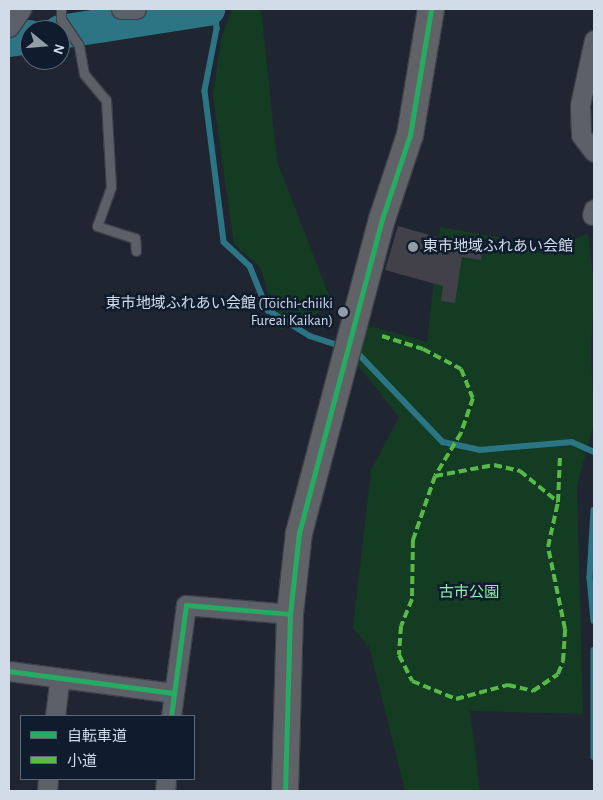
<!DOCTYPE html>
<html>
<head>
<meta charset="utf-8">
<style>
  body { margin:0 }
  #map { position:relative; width:603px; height:800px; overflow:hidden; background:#202631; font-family:"Alegreya Sans","Noto Sans JP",sans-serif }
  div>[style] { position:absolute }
  .green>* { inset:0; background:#133c23 }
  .stream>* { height:5.5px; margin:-2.75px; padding:0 2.75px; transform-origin:2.75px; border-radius:2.75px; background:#2c7585 }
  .river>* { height:34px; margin:-17px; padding:0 17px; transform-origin:17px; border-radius:17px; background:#2c7585 }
  .building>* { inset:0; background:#424048 }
  .roads { filter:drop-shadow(1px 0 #3b414a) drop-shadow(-1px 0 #3b414a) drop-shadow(0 1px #3b414a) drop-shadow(0 -1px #3b414a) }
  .lane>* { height:9px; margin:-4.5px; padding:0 4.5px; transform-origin:4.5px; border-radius:4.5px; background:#5c6169 }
  .street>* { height:19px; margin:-9.5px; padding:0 9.5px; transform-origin:9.5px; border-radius:9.5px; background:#5c6169 }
  .secondary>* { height:26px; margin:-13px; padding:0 13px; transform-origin:13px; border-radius:13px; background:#606268 }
  .quiet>* { height:4px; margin-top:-2px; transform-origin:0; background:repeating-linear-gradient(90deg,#58b947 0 8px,transparent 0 12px) }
  .cycleway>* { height:5px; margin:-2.5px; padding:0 2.5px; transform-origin:2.5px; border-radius:2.5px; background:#26ab63 }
  .dots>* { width:14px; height:14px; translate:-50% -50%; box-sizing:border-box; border:2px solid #0f1c2e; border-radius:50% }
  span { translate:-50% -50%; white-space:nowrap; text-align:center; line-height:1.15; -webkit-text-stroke:5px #0f1c2e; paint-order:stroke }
  .poi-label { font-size:15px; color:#d2dbe8 }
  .left { translate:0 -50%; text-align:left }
  .right { translate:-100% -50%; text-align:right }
  .park-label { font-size:15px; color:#94f0ab }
  .frame { position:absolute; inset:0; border:10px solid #d2dbe8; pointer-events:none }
  .legend { position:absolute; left:20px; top:715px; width:175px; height:65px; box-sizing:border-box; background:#0f1c2e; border:1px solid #5d6878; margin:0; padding:6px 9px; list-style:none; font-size:15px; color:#d2dbe8 }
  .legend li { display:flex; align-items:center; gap:10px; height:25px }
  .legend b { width:25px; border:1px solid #5d6878 }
  .north { position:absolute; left:20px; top:20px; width:50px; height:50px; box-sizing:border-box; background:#0f1c2e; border:1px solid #5d6878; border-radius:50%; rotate:107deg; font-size:14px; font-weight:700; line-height:20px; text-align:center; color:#d2dbe8 }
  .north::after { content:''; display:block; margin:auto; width:18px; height:22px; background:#949ca8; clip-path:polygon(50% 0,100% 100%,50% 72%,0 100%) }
</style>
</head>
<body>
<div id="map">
  <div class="green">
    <i style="clip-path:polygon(232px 9px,261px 9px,277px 161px,333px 306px,280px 330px,260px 267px,234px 244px,213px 95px,221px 40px)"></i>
    <i style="clip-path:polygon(440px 227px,553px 247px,588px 234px,594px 282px,591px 352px,594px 423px,577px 486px,583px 714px,470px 711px,480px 791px,405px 791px,369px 647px,353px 628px,371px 470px,399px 417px,356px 363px,367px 325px,427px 342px)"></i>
  </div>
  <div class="stream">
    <i style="left:215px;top:9px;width:20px;rotate:84deg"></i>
    <i style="left:217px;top:29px;width:63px;rotate:101deg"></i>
    <i style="left:205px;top:91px;width:152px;rotate:82.8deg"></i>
    <i style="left:224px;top:242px;width:35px;rotate:43deg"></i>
    <i style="left:250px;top:266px;width:48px;rotate:67.8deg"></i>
    <i style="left:268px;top:310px;width:49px;rotate:31.8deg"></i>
    <i style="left:310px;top:336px;width:33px;rotate:18deg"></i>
    <i style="left:355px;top:350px;width:127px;rotate:46.3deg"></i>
    <i style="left:443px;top:442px;width:38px;rotate:12deg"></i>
    <i style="left:480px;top:450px;width:92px;rotate:-5deg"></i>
    <i style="left:572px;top:442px;width:24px;rotate:24deg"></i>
    <i style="left:594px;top:510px;width:68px;rotate:93.4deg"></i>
    <i style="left:590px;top:578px;width:43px;rotate:84.7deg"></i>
    <i style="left:594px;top:650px;width:107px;rotate:90deg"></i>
  </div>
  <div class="river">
    <i style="left:60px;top:32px;width:150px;rotate:-8.8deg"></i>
    <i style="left:9px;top:40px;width:21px;rotate:-8deg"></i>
  </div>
  <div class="building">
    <i style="clip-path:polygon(398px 226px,451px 241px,452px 237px,483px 242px,481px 260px,462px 257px,455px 303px,441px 301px,443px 286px,385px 270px)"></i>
  </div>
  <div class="roads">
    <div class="lane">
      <i style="left:61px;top:9px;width:10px;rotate:90deg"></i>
      <i style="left:61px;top:19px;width:32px;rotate:56deg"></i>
      <i style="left:79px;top:46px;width:28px;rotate:80deg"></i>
      <i style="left:84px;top:74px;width:34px;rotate:50deg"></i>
      <i style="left:106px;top:100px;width:87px;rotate:86.7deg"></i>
      <i style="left:111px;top:187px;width:41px;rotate:109.7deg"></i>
      <i style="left:97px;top:226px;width:40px;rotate:18deg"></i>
      <i style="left:135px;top:238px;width:13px;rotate:86deg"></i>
    </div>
    <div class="street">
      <i style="left:121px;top:9px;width:15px"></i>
      <i style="left:9px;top:27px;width:22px;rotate:-56deg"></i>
      <i style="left:594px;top:40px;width:66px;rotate:102.2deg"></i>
      <i style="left:580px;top:105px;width:30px;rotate:88deg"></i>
      <i style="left:581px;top:135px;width:21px;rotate:53deg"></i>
      <i style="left:592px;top:215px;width:6px;rotate:-72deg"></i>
      <i style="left:9px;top:671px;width:165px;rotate:7.6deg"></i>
      <i style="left:55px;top:716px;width:38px;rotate:-83deg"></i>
      <i style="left:171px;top:716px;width:112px;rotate:-82.3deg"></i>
      <i style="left:186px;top:605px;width:104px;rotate:4.9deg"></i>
      <i style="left:47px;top:791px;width:12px;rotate:-85deg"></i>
      <i style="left:165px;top:791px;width:12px;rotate:-85deg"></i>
    </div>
    <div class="secondary">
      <i style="left:285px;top:791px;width:177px;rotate:-88.4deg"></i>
      <i style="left:290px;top:614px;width:81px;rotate:-83.7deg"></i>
      <i style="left:299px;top:533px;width:325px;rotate:-75.2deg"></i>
      <i style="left:382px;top:219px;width:89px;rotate:-71.6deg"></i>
      <i style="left:410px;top:135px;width:128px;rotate:-80.5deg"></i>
    </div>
  </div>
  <div class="quiet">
    <i style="left:382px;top:336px;width:43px;rotate:17.6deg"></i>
    <i style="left:423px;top:349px;width:43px;rotate:27.8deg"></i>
    <i style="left:461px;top:369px;width:31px;rotate:68deg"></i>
    <i style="left:473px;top:398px;width:37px;rotate:109deg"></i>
    <i style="left:461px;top:433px;width:50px;rotate:121.2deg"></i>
    <i style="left:435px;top:476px;width:68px;rotate:109deg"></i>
    <i style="left:413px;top:540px;width:59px;rotate:91deg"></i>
    <i style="left:412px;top:599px;width:29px;rotate:112deg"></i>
    <i style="left:401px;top:626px;width:29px;rotate:94deg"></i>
    <i style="left:399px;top:655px;width:29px;rotate:63deg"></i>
    <i style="left:412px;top:681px;width:48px;rotate:22.2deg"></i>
    <i style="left:456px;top:699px;width:54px;rotate:-15.1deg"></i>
    <i style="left:508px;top:685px;width:26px;rotate:13deg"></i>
    <i style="left:533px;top:691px;width:30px;rotate:-34deg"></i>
    <i style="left:558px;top:674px;width:14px;rotate:-69deg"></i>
    <i style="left:563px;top:661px;width:32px;rotate:-86deg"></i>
    <i style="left:565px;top:629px;width:84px;rotate:-101.7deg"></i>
    <i style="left:548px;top:547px;width:46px;rotate:-77.5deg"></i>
    <i style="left:558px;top:502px;width:45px;rotate:-87.5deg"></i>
    <i style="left:435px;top:476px;width:60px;rotate:-10.6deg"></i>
    <i style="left:494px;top:465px;width:27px;rotate:13deg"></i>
    <i style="left:520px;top:471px;width:49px;rotate:39.2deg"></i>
  </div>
  <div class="cycleway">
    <i style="left:9px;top:671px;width:165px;rotate:7.6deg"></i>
    <i style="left:171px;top:716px;width:112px;rotate:-82.3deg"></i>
    <i style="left:186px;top:605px;width:104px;rotate:4.9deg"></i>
    <i style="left:285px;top:791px;width:177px;rotate:-88.4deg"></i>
    <i style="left:290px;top:614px;width:81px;rotate:-83.7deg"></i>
    <i style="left:299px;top:533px;width:325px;rotate:-75.2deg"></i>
    <i style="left:382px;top:219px;width:89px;rotate:-71.6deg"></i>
    <i style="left:410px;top:135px;width:128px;rotate:-80.5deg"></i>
  </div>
  <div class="dots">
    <i style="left:413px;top:247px;background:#949ca8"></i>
    <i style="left:343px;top:312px;background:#949ca8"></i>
  </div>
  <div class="poi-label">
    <span class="left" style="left:423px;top:247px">東市地域ふれあい会館</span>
    <span class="right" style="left:333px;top:312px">東市地域ふれあい会館 (Tōichi-chiiki<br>Fureai Kaikan)</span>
  </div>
  <div class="park-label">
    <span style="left:469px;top:593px">古市公園</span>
  </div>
  <div class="frame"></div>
  <ul class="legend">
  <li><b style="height:6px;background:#26ab63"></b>自転車道</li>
  <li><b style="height:6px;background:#58b947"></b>小道</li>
  </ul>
  <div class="north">N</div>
</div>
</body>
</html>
